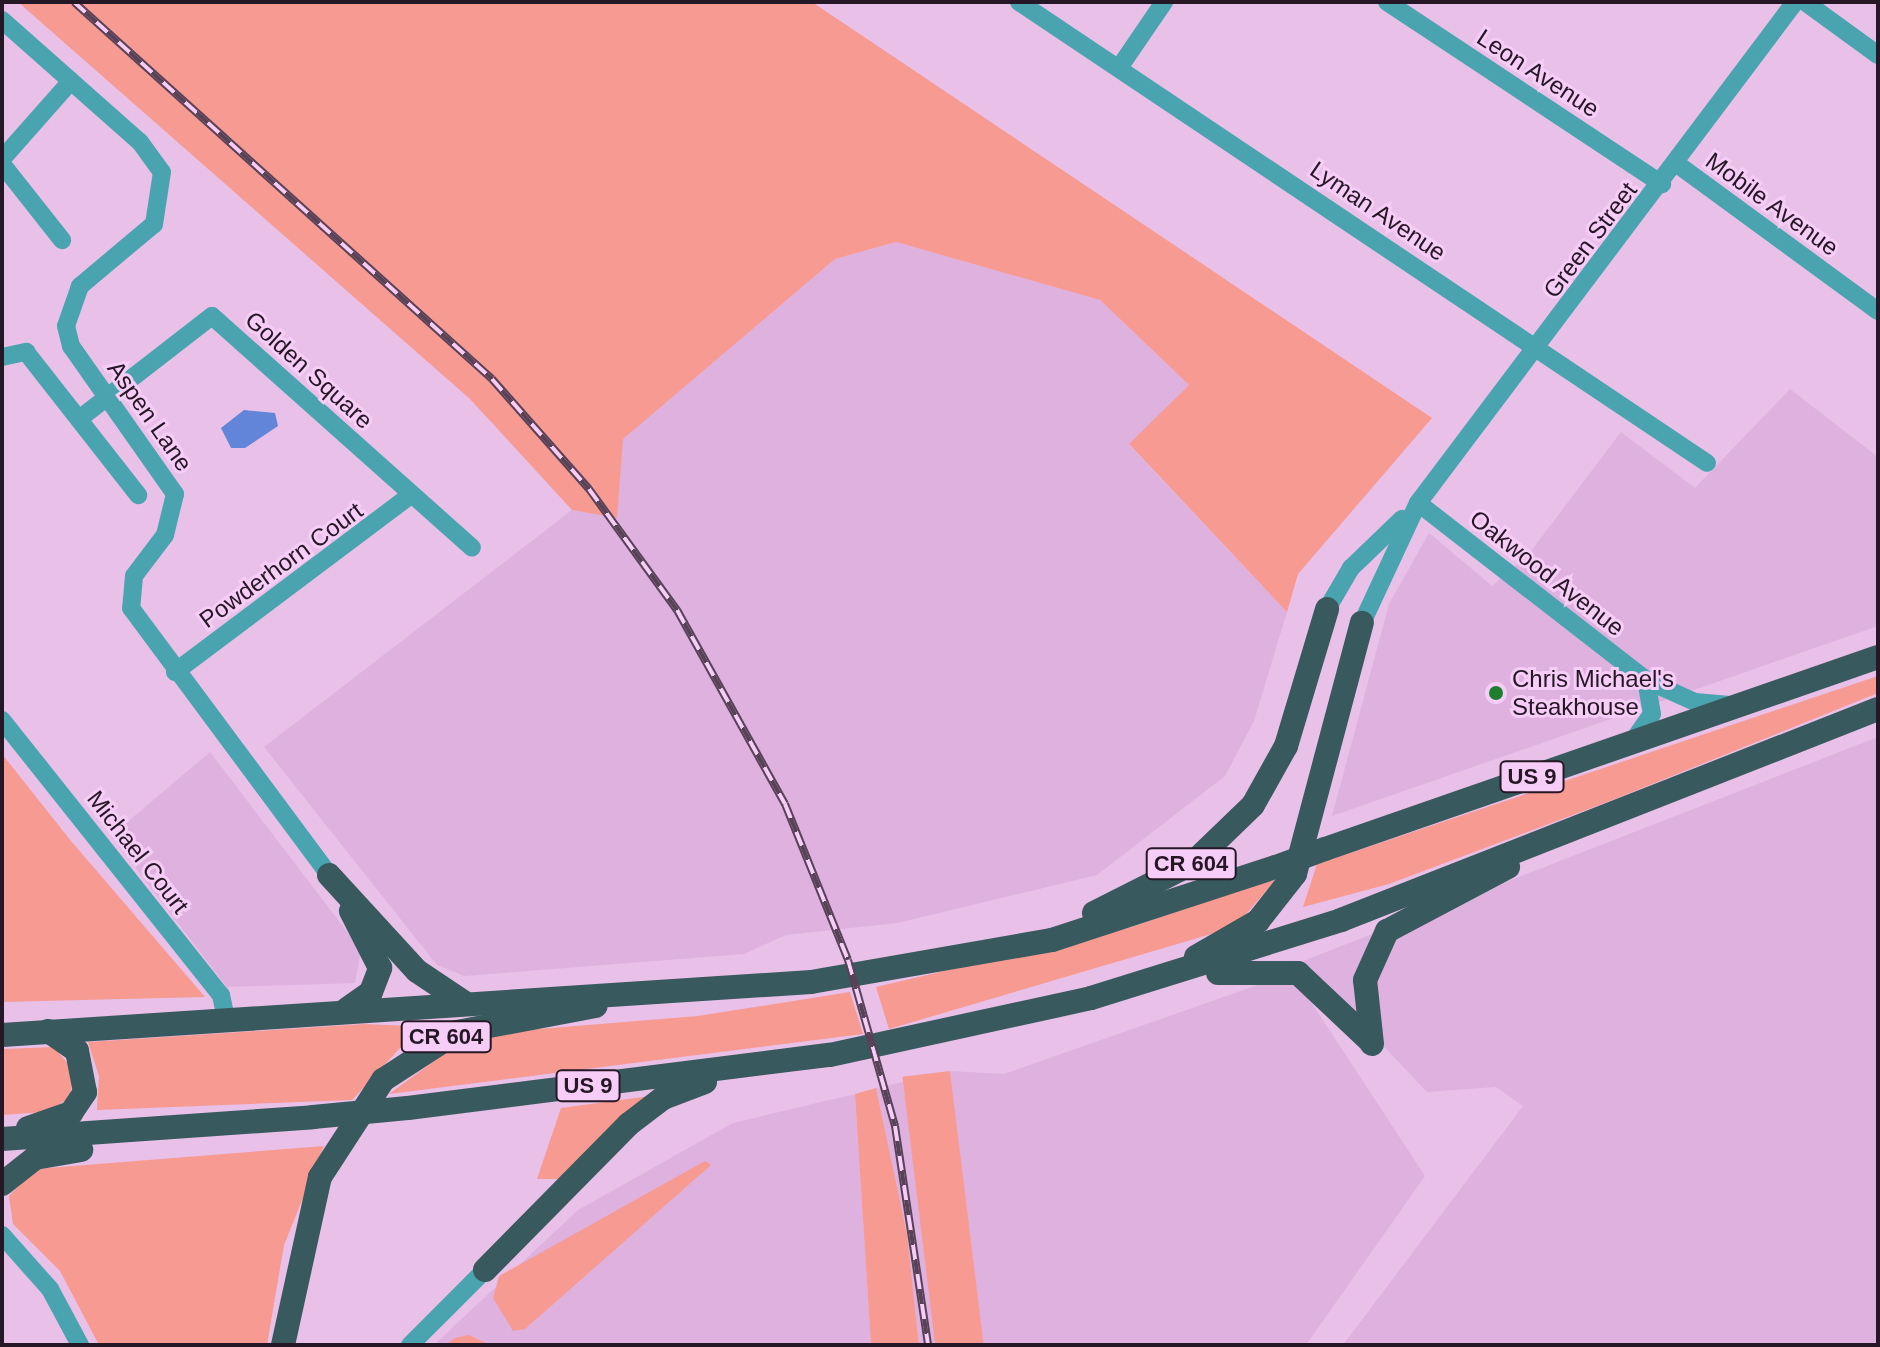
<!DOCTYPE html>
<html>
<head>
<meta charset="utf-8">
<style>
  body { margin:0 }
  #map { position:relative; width:1880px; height:1347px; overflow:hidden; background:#e8c0e8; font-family:Arial,sans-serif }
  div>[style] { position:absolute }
  .built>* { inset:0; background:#dfb1df }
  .green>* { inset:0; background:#f79a91; transform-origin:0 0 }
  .water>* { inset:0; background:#6285d9 }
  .minor>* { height:18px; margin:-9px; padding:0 9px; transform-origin:9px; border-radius:9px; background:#49a4af }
  .highway>* { height:24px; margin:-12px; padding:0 12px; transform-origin:12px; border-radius:12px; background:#38595d }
  .rail>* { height:8px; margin-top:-4px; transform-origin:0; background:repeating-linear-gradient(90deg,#f6cdf6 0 15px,#584258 0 30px); box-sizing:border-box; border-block:2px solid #584258 }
  .highway-bridge>* { height:24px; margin:-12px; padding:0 12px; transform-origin:12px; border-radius:12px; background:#38595d }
  .dots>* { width:22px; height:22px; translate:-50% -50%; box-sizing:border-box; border:4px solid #f6cdf6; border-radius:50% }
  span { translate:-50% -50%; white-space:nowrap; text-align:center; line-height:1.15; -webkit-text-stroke:6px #f6cdf6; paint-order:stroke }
  .shield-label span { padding:2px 6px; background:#f6cdf6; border:2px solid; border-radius:6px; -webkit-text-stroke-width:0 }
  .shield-label { font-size:22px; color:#261726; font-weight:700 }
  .street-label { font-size:24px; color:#261726 }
  .poi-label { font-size:24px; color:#261726 }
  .left { translate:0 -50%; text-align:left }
  .frame { position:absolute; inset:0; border:4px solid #261726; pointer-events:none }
</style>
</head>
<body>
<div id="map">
  <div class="built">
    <i style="clip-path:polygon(896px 242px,1100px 300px,1189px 385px,1129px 445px,1287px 612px,1254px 721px,1225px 776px,1097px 875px,897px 923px,786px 935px,744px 954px,464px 976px,437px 965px,264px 747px,572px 510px,617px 518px,622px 439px,835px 259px)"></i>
    <i style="clip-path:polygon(1790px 389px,1878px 457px,1878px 626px,1332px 816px,1389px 604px,1429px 533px,1492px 586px,1528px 555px,1621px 432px,1695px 488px)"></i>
    <i style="clip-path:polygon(1878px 737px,1878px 1345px,1343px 1345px,1523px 1106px,1496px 1087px,1427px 1092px,1303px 961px)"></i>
    <i style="clip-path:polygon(210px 752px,361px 950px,355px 983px,227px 987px,111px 836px)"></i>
    <i style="clip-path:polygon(1292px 973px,1425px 1176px,1306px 1345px,983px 1345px,950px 1071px,1004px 1074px)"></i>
    <i style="clip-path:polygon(903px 1082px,934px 1315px,936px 1345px,919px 1345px,907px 1234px,876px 1088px)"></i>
    <i style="clip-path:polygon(855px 1094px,871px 1345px,434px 1345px,578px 1210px,733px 1123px)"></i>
  </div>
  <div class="green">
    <i style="clip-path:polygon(18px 2px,812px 2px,1432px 418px,1298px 574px,1287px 612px,1129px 444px,1189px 385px,1100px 300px,896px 242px,835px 259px,623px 439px,617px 518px,572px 510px,470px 399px)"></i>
    <i style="clip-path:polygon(1878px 676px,1878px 693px,1610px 801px,1389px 884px,1303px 907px,1317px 864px)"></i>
    <i style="clip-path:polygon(2px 754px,71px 841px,205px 997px,2px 1002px)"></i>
    <i style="clip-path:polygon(1278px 877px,1235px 927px,889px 1029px,876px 987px,1132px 927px)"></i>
    <i style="clip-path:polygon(850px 992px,863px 1034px,389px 1094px,456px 1045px,503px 1032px,698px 1016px)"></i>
    <i style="clip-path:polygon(364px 1024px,409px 1026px,412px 1035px,352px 1100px,97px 1110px,99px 1076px,88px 1042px)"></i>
    <i style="clip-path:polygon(54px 1047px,74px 1071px,70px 1098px,46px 1112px,2px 1115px,2px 1049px)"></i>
    <i style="left:950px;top:1071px;width:276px;height:48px;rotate:83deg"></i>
    <i style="clip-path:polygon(876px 1088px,907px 1234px,919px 1345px,871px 1345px,855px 1094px)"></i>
    <i style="clip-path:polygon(650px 1096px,561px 1179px,537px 1179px,561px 1108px)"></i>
    <i style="clip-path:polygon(324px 1146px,284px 1245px,267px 1345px,99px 1345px,60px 1271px,13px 1224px,9px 1196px,35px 1169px)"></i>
    <i style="clip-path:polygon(705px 1161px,711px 1165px,525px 1329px,513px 1331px,493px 1298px,499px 1276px)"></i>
    <i style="clip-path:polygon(469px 1335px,490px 1345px,446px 1345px,455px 1338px)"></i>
  </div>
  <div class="water">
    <i style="clip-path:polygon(244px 410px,275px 413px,278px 426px,245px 448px,231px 448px,221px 428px)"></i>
  </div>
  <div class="minor">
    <i style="left:1019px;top:2px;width:828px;rotate:33.82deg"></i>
    <i style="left:1387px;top:2px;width:330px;rotate:33.5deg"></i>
    <i style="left:1805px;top:2px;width:90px;rotate:36deg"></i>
    <i style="left:2px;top:20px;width:184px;rotate:41.5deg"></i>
    <i style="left:140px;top:142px;width:37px;rotate:54deg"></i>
    <i style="left:162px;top:172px;width:53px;rotate:98.7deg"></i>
    <i style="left:154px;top:224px;width:97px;rotate:140deg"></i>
    <i style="left:80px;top:286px;width:42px;rotate:109.3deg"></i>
    <i style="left:66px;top:326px;width:21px;rotate:76deg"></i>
    <i style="left:71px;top:346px;width:181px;rotate:54.9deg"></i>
    <i style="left:175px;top:494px;width:42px;rotate:103.7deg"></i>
    <i style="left:165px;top:535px;width:51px;rotate:127.1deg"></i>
    <i style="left:134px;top:576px;width:32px;rotate:95deg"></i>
    <i style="left:131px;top:608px;width:332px;rotate:53.4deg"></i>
    <i style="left:1119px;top:68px;width:80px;rotate:-55.7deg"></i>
    <i style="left:2px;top:159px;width:104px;rotate:-48.5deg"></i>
    <i style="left:2px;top:164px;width:97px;rotate:51.7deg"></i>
    <i style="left:1677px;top:164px;width:249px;rotate:36.2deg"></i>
    <i style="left:2px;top:357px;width:25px;rotate:-12deg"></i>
    <i style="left:26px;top:352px;width:182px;rotate:51.9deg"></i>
    <i style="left:79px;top:419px;width:168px;rotate:-37.8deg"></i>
    <i style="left:212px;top:316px;width:348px;rotate:41.7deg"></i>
    <i style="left:1418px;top:503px;width:289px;rotate:37.8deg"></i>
    <i style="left:1646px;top:680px;width:54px;rotate:24.2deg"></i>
    <i style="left:1695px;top:702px;width:35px;rotate:5deg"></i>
    <i style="left:1327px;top:609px;width:48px;rotate:-59.7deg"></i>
    <i style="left:1351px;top:568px;width:71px;rotate:-43.9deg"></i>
    <i style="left:1362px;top:623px;width:132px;rotate:-65deg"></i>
    <i style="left:1418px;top:503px;width:627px;rotate:-53.04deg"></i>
    <i style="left:175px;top:672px;width:296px;rotate:-36.9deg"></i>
    <i style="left:2px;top:720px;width:352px;rotate:51.5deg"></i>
    <i style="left:221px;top:995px;width:24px;rotate:78deg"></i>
    <i style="left:1633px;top:741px;width:33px;rotate:-55deg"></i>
    <i style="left:1652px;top:714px;width:35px;rotate:-100deg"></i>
    <i style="left:2px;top:1235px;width:72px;rotate:48.4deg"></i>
    <i style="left:50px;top:1289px;width:64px;rotate:61.8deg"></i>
    <i style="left:410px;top:1345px;width:106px;rotate:-45deg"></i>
  </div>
  <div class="highway">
    <i style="left:1325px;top:849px;width:585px;rotate:-19.15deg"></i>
    <i style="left:329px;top:875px;width:130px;rotate:47.5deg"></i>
    <i style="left:417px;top:971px;width:58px;rotate:33.7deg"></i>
    <i style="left:1094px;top:913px;width:111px;rotate:-26.8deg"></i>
    <i style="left:1193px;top:863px;width:83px;rotate:-44deg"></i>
    <i style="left:1253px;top:805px;width:68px;rotate:-60.8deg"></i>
    <i style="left:1286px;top:746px;width:143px;rotate:-73.3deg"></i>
    <i style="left:1196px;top:957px;width:72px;rotate:-30.1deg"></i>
    <i style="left:1258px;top:921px;width:60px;rotate:-51.8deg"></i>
    <i style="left:1295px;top:874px;width:260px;rotate:-75.1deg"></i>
    <i style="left:1218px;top:973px;width:80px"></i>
    <i style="left:1298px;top:973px;width:98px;rotate:43.3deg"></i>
    <i style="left:347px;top:1009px;width:29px;rotate:-35deg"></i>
    <i style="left:371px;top:992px;width:26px;rotate:-69deg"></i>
    <i style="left:380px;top:968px;width:64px;rotate:-117deg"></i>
    <i style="left:2px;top:1035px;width:811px;rotate:-3.75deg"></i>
    <i style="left:811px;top:982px;width:245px;rotate:-9.9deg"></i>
    <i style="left:1052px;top:940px;width:236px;rotate:-18.1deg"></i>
    <i style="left:1372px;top:1044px;width:64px;rotate:-96.2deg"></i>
    <i style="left:1365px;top:980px;width:54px;rotate:-65.8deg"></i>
    <i style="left:1387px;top:931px;width:137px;rotate:-27.9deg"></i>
    <i style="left:408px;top:1108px;width:425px;rotate:-7.2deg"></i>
    <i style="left:830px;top:1055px;width:267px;rotate:-12.3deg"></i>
    <i style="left:1091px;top:998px;width:262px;rotate:-17.3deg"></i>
    <i style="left:1341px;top:920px;width:577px;rotate:-21.45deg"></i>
    <i style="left:28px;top:1128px;width:46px;rotate:-19.2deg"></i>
    <i style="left:71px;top:1113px;width:25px;rotate:-56deg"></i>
    <i style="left:85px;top:1092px;width:42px;rotate:-101deg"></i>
    <i style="left:77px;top:1051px;width:35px;rotate:-145deg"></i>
    <i style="left:2px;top:1139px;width:312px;rotate:-4deg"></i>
    <i style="left:2px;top:1184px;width:42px;rotate:-38.2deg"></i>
    <i style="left:35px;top:1158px;width:47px;rotate:-9.9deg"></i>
    <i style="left:485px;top:1270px;width:205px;rotate:-45.4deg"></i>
    <i style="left:629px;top:1124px;width:43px;rotate:-37.4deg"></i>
    <i style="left:663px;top:1098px;width:45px;rotate:-20.9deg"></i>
    <i style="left:283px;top:1345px;width:172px;rotate:-77.6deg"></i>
    <i style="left:320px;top:1177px;width:116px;rotate:-57deg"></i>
    <i style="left:383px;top:1080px;width:88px;rotate:-33deg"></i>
    <i style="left:457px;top:1032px;width:141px;rotate:-10.6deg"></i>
  </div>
  <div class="rail">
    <i style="left:74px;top:2px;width:563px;rotate:42.05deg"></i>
    <i style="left:492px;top:379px;width:147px;rotate:48.6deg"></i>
    <i style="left:589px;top:489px;width:150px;rotate:54deg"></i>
    <i style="left:677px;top:610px;width:222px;rotate:60.9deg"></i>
    <i style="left:785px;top:804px;width:168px;rotate:68deg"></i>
    <i style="left:848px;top:960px;width:173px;rotate:74.2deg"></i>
    <i style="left:895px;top:1126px;width:221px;rotate:81.4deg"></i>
  </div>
  <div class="highway-bridge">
    <i style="left:1276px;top:867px;width:52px;rotate:-20.2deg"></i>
    <i style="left:313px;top:1117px;width:95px;rotate:-5.4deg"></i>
  </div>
  <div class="dots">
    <i style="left:1496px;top:693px;background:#1d7e30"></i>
  </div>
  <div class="shield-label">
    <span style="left:1532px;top:777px">US 9</span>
    <span style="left:1191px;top:864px">CR 604</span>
    <span style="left:446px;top:1037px">CR 604</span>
    <span style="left:588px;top:1086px">US 9</span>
  </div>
  <div class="street-label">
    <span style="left:1538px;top:73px;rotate:33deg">Leon Avenue</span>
    <span style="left:1772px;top:204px;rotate:36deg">Mobile Avenue</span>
    <span style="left:1378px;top:211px;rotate:34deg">Lyman Avenue</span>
    <span style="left:1590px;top:240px;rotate:-53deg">Green Street</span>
    <span style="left:309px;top:370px;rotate:42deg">Golden Square</span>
    <span style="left:150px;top:416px;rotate:55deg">Aspen Lane</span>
    <span style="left:281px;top:565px;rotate:-36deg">Powderhorn Court</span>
    <span style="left:1547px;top:573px;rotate:38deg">Oakwood Avenue</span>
    <span style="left:138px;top:852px;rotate:52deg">Michael Court</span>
  </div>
  <div class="poi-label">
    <span class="left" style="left:1512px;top:693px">Chris Michael's<br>Steakhouse</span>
  </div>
  <div class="frame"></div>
</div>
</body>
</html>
